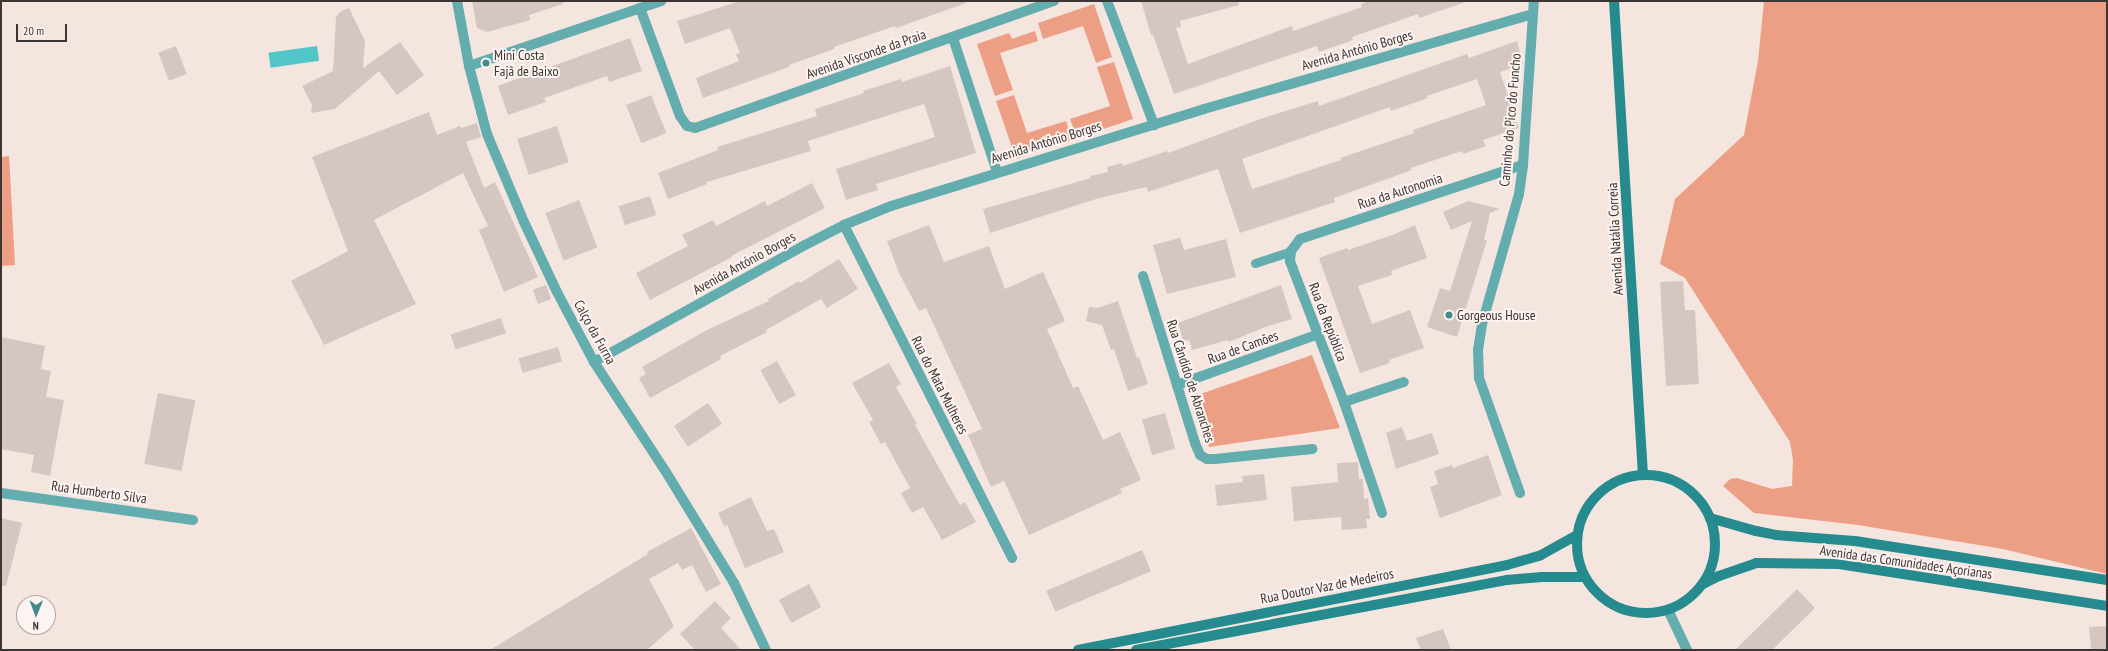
<!DOCTYPE html>
<html>
<head>
<meta charset="utf-8">
<style>
  body { margin:0 }
  #map { position:relative; width:2108px; height:651px; overflow:hidden; background:#f5e5df; font-family:"PT Sans Narrow",sans-serif }
  div>[style] { position:absolute }
  .green>* { inset:0; background:#ec9f84 }
  .water>* { inset:0; background:#51c5c8; transform-origin:0 0 }
  .building>* { inset:0; background:#d6c6c1; transform-origin:0 0 }
  .lane>* { height:9px; margin:-4.5px; padding:0 4.5px; transform-origin:4.5px; border-radius:4.5px; background:#64adaf }
  .street>* { height:10px; margin:-5px; padding:0 5px; transform-origin:5px; border-radius:5px; background:#64adaf }
  .secondary>* { height:10px; margin:-5px; padding:0 5px; transform-origin:5px; border-radius:5px; background:#268b8e }
  .secondary>.ring { margin:-5px; padding:0; box-sizing:content-box; background:none; border:10px solid #268b8e; border-radius:50% }
  .dots>* { width:11px; height:11px; translate:-50% -50%; box-sizing:border-box; border:2px solid #fdf3f0; border-radius:50% }
  span { translate:-50% -50%; white-space:nowrap; text-align:center; line-height:1.15; -webkit-text-stroke:4px #fdf3f0; paint-order:stroke }
  .street-label { font-size:14px; color:#3b3533 }
  .poi-label { font-size:14px; color:#3b3533 }
  .left { translate:0 -50%; text-align:left }
  .frame { position:absolute; inset:0; border:2px solid #3b3533; pointer-events:none }
  .north { position:absolute; left:16px; top:595px; width:40px; height:40px; box-sizing:border-box; background:#fdf3f0; border:1px solid #afa7a4; border-radius:50%; rotate:181deg; font-size:11px; font-weight:700; line-height:16px; text-align:center; color:#3b3533 }
  .north::after { content:''; display:block; margin:auto; width:14px; height:18px; background:#438b8d; clip-path:polygon(50% 0,100% 100%,50% 72%,0 100%) }
  .scale { position:absolute; left:16px; top:24px; width:51px; height:18px; box-sizing:border-box; border:2px solid #3b3533; border-top:0; padding-left:5px; font-size:12px; line-height:14px; white-space:nowrap; color:#3b3533; -webkit-text-stroke:3px #fdf3f0; paint-order:stroke }
</style>
</head>
<body>
<div id="map">
  <div class="green">
    <i style="clip-path:polygon(1764px 1px,2107px 1px,2107px 574px,2003px 549px,1858px 525px,1754px 513px,1723px 486px,1730px 479px,1737px 478px,1772px 489px,1792px 486px,1793px 460px,1790px 442px,1685px 278px,1660px 264px,1675px 199px,1744px 135px,1758px 61px)"></i>
    <i style="clip-path:polygon(1094px 4px,1112px 57px,1096px 63px,1083px 26px,1043px 39px,1038px 23px)"></i>
    <i style="clip-path:polygon(1035px 31px,1038px 41px,1000px 53px,1013px 90px,995px 96px,977px 44px,1009px 33px,1012px 39px)"></i>
    <i style="clip-path:polygon(1114px 62px,1133px 119px,1077px 138px,1070px 119px,1110px 106px,1097px 67px)"></i>
    <i style="clip-path:polygon(1014px 95px,1027px 133px,1066px 121px,1072px 140px,1016px 159px,996px 101px)"></i>
    <i style="clip-path:polygon(9px 156px,15px 265px,1px 266px,1px 157px)"></i>
    <i style="clip-path:polygon(1312px 355px,1340px 428px,1209px 447px,1192px 397px)"></i>
  </div>
  <div class="water">
    <i style="left:317px;top:46px;width:15px;height:49px;rotate:82deg"></i>
  </div>
  <div class="building">
    <i style="clip-path:polygon(472px 1px,563px 1px,563px 4px,529px 15px,530px 20px,487px 32px,477px 28px)"></i>
    <i style="clip-path:polygon(740px 1px,965px 1px,966px 3px,896px 28px,895px 26px,834px 47px,834px 49px,789px 65px,789px 67px,703px 98px,696px 78px,739px 61px,736px 54px,740px 53px,730px 28px,685px 44px,677px 21px)"></i>
    <i style="clip-path:polygon(1141px 1px,1238px 1px,1239px 5px,1180px 21px,1181px 27px,1176px 28px,1188px 64px,1292px 26px,1293px 31px,1362px 7px,1361px 4px,1369px 1px,1462px 1px,1463px 3px,1419px 18px,1418px 14px,1352px 37px,1353px 40px,1319px 52px,1317px 46px,1174px 94px,1153px 35px,1151px 35px)"></i>
    <i style="clip-path:polygon(349px 8px,365px 41px,363px 68px,400px 42px,424px 75px,397px 95px,379px 71px,335px 109px,311px 113px,312px 105px,302px 86px,333px 71px,336px 17px,340px 12px)"></i>
    <i style="clip-path:polygon(630px 38px,642px 71px,609px 82px,607px 76px,544px 98px,546px 102px,508px 115px,498px 86px)"></i>
    <i style="clip-path:polygon(evenodd,1517px 41px,1523px 64px,1500px 72px,1519px 128px,1483px 140px,1486px 146px,1463px 154px,1462px 151px,1411px 168px,1412px 170px,1334px 198px,1335px 202px,1240px 233px,1218px 169px,1148px 192px,1146px 187px,1096px 199px,990px 233px,983px 209px,1091px 178px,1090px 176px,1108px 172px,1107px 167px,1122px 163px,1123px 166px,1167px 151px,1168px 153px,1266px 117px,1318px 101px,1319px 106px,1467px 54px,1469px 58px,1517px 41px,1477px 79px,1486px 105px,1413px 130px,1414px 133px,1340px 158px,1341px 160px,1252px 189px,1242px 159px,1390px 107px,1391px 111px,1428px 98px,1427px 96px,1477px 79px)"></i>
    <i style="left:176px;top:46px;width:30px;height:19px;rotate:69deg"></i>
    <i style="clip-path:polygon(950px 66px,976px 153px,876px 184px,878px 190px,846px 200px,836px 169px,935px 137px,924px 104px,808px 141px,811px 151px,707px 182px,707px 184px,668px 199px,658px 173px,718px 150px,717px 147px,817px 116px,815px 109px,864px 93px,863px 91px,901px 79px,902px 82px)"></i>
    <i style="left:651px;top:95px;width:41px;height:27px;rotate:68deg"></i>
    <i style="clip-path:polygon(429px 112px,437px 135px,460px 126px,461px 128px,477px 123px,481px 137px,466px 142px,484px 188px,495px 182px,538px 277px,504px 292px,479px 230px,488px 226px,463px 173px,374px 220px,416px 304px,324px 345px,291px 281px,348px 251px,312px 157px)"></i>
    <i style="left:557px;top:126px;width:38px;height:42px;rotate:72deg"></i>
    <i style="clip-path:polygon(812px 183px,825px 208px,731px 256px,732px 257px,650px 300px,636px 273px,688px 246px,682px 235px,713px 220px,716px 226px,765px 201px,767px 206px)"></i>
    <i style="left:650px;top:196px;width:20px;height:33px;rotate:72deg"></i>
    <i style="left:579px;top:200px;width:51px;height:36px;rotate:69deg"></i>
    <i style="clip-path:polygon(1468px 201px,1500px 209px,1490px 213px,1484px 240px,1487px 240px,1457px 337px,1427px 327px,1440px 288px,1450px 291px,1472px 221px,1451px 230px,1443px 212px)"></i>
    <i style="clip-path:polygon(929px 225px,944px 262px,989px 246px,1005px 289px,1043px 272px,1065px 321px,1047px 329px,1073px 388px,1078px 386px,1103px 440px,1120px 432px,1141px 480px,1120px 489px,1122px 493px,1029px 535px,1004px 481px,991px 487px,968px 435px,982px 429px,926px 308px,919px 311px,899px 273px,887px 241px)"></i>
    <i style="clip-path:polygon(1415px 225px,1427px 258px,1391px 271px,1392px 275px,1358px 286px,1372px 324px,1410px 310px,1424px 348px,1389px 360px,1390px 363px,1360px 373px,1319px 258px,1347px 248px,1348px 250px,1395px 234px)"></i>
    <i style="clip-path:polygon(1180px 238px,1184px 250px,1226px 239px,1236px 277px,1167px 294px,1153px 245px)"></i>
    <i style="clip-path:polygon(839px 259px,858px 289px,827px 308px,821px 299px,766px 330px,767px 332px,720px 356px,721px 359px,650px 398px,639px 378px,646px 374px,642px 367px,705px 331px,769px 301px,768px 299px,799px 281px,800px 283px)"></i>
    <i style="clip-path:polygon(1683px 281px,1685px 310px,1695px 310px,1699px 384px,1666px 386px,1660px 282px)"></i>
    <i style="left:546px;top:285px;width:15px;height:14px;rotate:70deg"></i>
    <i style="clip-path:polygon(1281px 285px,1292px 319px,1265px 327px,1229px 342px,1228px 340px,1192px 350px,1189px 340px,1183px 341px,1178px 323px)"></i>
    <i style="clip-path:polygon(1118px 301px,1137px 358px,1139px 357px,1148px 384px,1128px 391px,1114px 349px,1111px 350px,1102px 325px,1086px 321px,1089px 307px,1097px 308px)"></i>
    <i style="left:501px;top:318px;width:16px;height:53px;rotate:72deg"></i>
    <i style="clip-path:polygon(1px 337px,45px 346px,41px 369px,51px 371px,46px 397px,64px 400px,50px 476px,31px 472px,34px 455px,1px 449px)"></i>
    <i style="left:558px;top:347px;width:15px;height:41px;rotate:74deg"></i>
    <i style="left:777px;top:361px;width:39px;height:19px;rotate:61deg"></i>
    <i style="clip-path:polygon(889px 363px,901px 384px,896px 387px,917px 424px,915px 425px,960px 505px,965px 502px,976px 522px,942px 540px,923px 507px,912px 513px,901px 493px,910px 488px,885px 442px,881px 444px,869px 422px,873px 420px,852px 383px)"></i>
    <i style="left:158px;top:393px;width:38px;height:72px;rotate:11deg"></i>
    <i style="left:708px;top:403px;width:25px;height:41px;rotate:56deg"></i>
    <i style="left:1165px;top:413px;width:37px;height:24px;rotate:74deg"></i>
    <i style="clip-path:polygon(1402px 427px,1407px 441px,1432px 433px,1439px 454px,1396px 469px,1386px 433px)"></i>
    <i style="clip-path:polygon(1488px 455px,1502px 495px,1440px 518px,1430px 487px,1438px 484px,1434px 471px,1452px 465px,1453px 468px)"></i>
    <i style="clip-path:polygon(1358px 462px,1359px 479px,1363px 479px,1364px 499px,1368px 498px,1370px 519px,1366px 519px,1367px 528px,1342px 530px,1341px 517px,1294px 521px,1291px 487px,1338px 482px,1337px 463px)"></i>
    <i style="clip-path:polygon(1264px 474px,1267px 500px,1217px 506px,1215px 485px,1243px 482px,1242px 476px)"></i>
    <i style="clip-path:polygon(751px 497px,767px 531px,774px 529px,784px 552px,745px 568px,727px 525px,724px 526px,718px 513px)"></i>
    <i style="clip-path:polygon(1px 518px,22px 523px,6px 586px,1px 585px)"></i>
    <i style="clip-path:polygon(691px 528px,721px 584px,706px 592px,692px 565px,682px 570px,678px 563px,649px 579px,674px 626px,647px 650px,490px 650px,648px 554px,647px 552px)"></i>
    <i style="left:1142px;top:550px;width:23px;height:104px;rotate:67deg"></i>
    <i style="left:809px;top:584px;width:26px;height:34px;rotate:62deg"></i>
    <i style="clip-path:polygon(1797px 589px,1815px 608px,1772px 650px,1735px 650px)"></i>
    <i style="clip-path:polygon(715px 601px,731px 618px,721px 628px,741px 650px,695px 650px,680px 634px)"></i>
    <i style="clip-path:polygon(2107px 626px,2107px 650px,2091px 650px,2089px 627px)"></i>
    <i style="clip-path:polygon(1443px 629px,1451px 650px,1421px 650px,1416px 638px)"></i>
  </div>
  <div class="lane">
    <i style="left:1255px;top:263px;width:38px;rotate:-18deg"></i>
  </div>
  <div class="street">
    <i style="left:457px;top:1px;width:66px;rotate:79.5deg"></i>
    <i style="left:469px;top:66px;width:70px;rotate:75.2deg"></i>
    <i style="left:487px;top:134px;width:95px;rotate:67.2deg"></i>
    <i style="left:524px;top:222px;width:77px;rotate:64.8deg"></i>
    <i style="left:557px;top:292px;width:79px;rotate:62.1deg"></i>
    <i style="left:594px;top:362px;width:131px;rotate:56.8deg"></i>
    <i style="left:666px;top:472px;width:130px;rotate:58.5deg"></i>
    <i style="left:734px;top:583px;width:74px;rotate:64.5deg"></i>
    <i style="left:1107px;top:1px;width:133px;rotate:69.2deg"></i>
    <i style="left:640px;top:8px;width:115px;rotate:69.7deg"></i>
    <i style="left:680px;top:116px;width:12px;rotate:55deg"></i>
    <i style="left:687px;top:126px;width:8px;rotate:14deg"></i>
    <i style="left:695px;top:128px;width:381px;rotate:-19.5deg"></i>
    <i style="left:953px;top:38px;width:141px;rotate:71.8deg"></i>
    <i style="left:469px;top:66px;width:203px;rotate:-18.7deg"></i>
    <i style="left:844px;top:225px;width:373px;rotate:63.2deg"></i>
    <i style="left:1143px;top:276px;width:175px;rotate:72.7deg"></i>
    <i style="left:1195px;top:443px;width:13px;rotate:67deg"></i>
    <i style="left:1200px;top:455px;width:8px;rotate:30deg"></i>
    <i style="left:1207px;top:459px;width:8px"></i>
    <i style="left:1215px;top:459px;width:98px;rotate:-5.9deg"></i>
    <i style="left:594px;top:362px;width:241px;rotate:-29deg"></i>
    <i style="left:805px;top:245px;width:44px;rotate:-27.1deg"></i>
    <i style="left:844px;top:225px;width:51px;rotate:-22deg"></i>
    <i style="left:891px;top:206px;width:328px;rotate:-17.2deg"></i>
    <i style="left:1204px;top:109px;width:342px;rotate:-16.1deg"></i>
    <i style="left:1177px;top:385px;width:151px;rotate:-19.8deg"></i>
    <i style="left:1344px;top:402px;width:63px;rotate:-18.4deg"></i>
    <i style="left:1px;top:493px;width:194px;rotate:8deg"></i>
    <i style="left:1520px;top:493px;width:122px;rotate:-109.6deg"></i>
    <i style="left:1479px;top:378px;width:28px;rotate:-92deg"></i>
    <i style="left:1478px;top:350px;width:26px;rotate:-81deg"></i>
    <i style="left:1482px;top:324px;width:135px;rotate:-74.1deg"></i>
    <i style="left:1519px;top:194px;width:29px;rotate:-82deg"></i>
    <i style="left:1523px;top:165px;width:164px;rotate:-86.2deg"></i>
    <i style="left:1382px;top:513px;width:117px;rotate:-108.9deg"></i>
    <i style="left:1344px;top:402px;width:142px;rotate:-111deg"></i>
    <i style="left:1293px;top:269px;width:9px;rotate:-111deg"></i>
    <i style="left:1290px;top:261px;width:10px;rotate:-84deg"></i>
    <i style="left:1291px;top:251px;width:15px;rotate:-53deg"></i>
    <i style="left:1300px;top:239px;width:235px;rotate:-18.4deg"></i>
    <i style="left:1668px;top:610px;width:44px;rotate:64.6deg"></i>
  </div>
  <div class="secondary">
    <i style="left:1614px;top:1px;width:475px;rotate:86.5deg"></i>
    <i class="ring" style="left:1577px;top:475px;width:128px;height:128px"></i>
    <i style="left:1710px;top:518px;width:48px;rotate:15.8deg"></i>
    <i style="left:1756px;top:531px;width:20px;rotate:11deg"></i>
    <i style="left:1776px;top:535px;width:79px;rotate:4.3deg"></i>
    <i style="left:1855px;top:541px;width:255px;rotate:8.8deg"></i>
    <i style="left:1703px;top:584px;width:18px;rotate:-27deg"></i>
    <i style="left:1719px;top:576px;width:39px;rotate:-19deg"></i>
    <i style="left:1756px;top:563px;width:83px;rotate:0.7deg"></i>
    <i style="left:1839px;top:564px;width:271px;rotate:8.9deg"></i>
    <i style="left:1078px;top:650px;width:437px;rotate:-11.2deg"></i>
    <i style="left:1507px;top:565px;width:35px;rotate:-16deg"></i>
    <i style="left:1541px;top:555px;width:41px;rotate:-29.1deg"></i>
    <i style="left:1136px;top:650px;width:378px;rotate:-10.7deg"></i>
    <i style="left:1507px;top:580px;width:35px;rotate:-5deg"></i>
    <i style="left:1542px;top:577px;width:43px"></i>
  </div>
  <div class="dots">
    <i style="left:486px;top:63px;background:#438b8d"></i>
    <i style="left:1449px;top:315px;background:#438b8d"></i>
  </div>
  <div class="street-label">
    <span style="left:1357px;top:50px;rotate:-16deg">Avenida António Borges</span>
    <span style="left:866px;top:54px;rotate:-19deg">Avenida Visconde da Praia</span>
    <span style="left:1510px;top:120px;rotate:-85deg">Caminho do Pico do Funcho</span>
    <span style="left:1046px;top:142px;rotate:-17deg">Avenida António Borges</span>
    <span style="left:1400px;top:191px;rotate:-18deg">Rua da Autonomia</span>
    <span style="left:1615px;top:239px;rotate:-93deg">Avenida Natália Correia</span>
    <span style="left:744px;top:263px;rotate:-29deg">Avenida António Borges</span>
    <span style="left:1328px;top:322px;rotate:69deg">Rua da República</span>
    <span style="left:595px;top:332px;rotate:61deg">Calço da Furna</span>
    <span style="left:1243px;top:347px;rotate:-20deg">Rua de Camões</span>
    <span style="left:1191px;top:381px;rotate:72deg">Rua Cândido de Abranches</span>
    <span style="left:940px;top:385px;rotate:63deg">Rua do Mata Mulheres</span>
    <span style="left:99px;top:492px;rotate:8deg">Rua Humberto Silva</span>
    <span style="left:1906px;top:562px;rotate:8deg">Avenida das Comunidades Açorianas</span>
    <span style="left:1327px;top:586px;rotate:-11deg">Rua Doutor Vaz de Medeiros</span>
  </div>
  <div class="poi-label">
    <span class="left" style="left:494px;top:63px">Mini Costa<br>Fajã de Baixo</span>
    <span class="left" style="left:1457px;top:315px">Gorgeous House</span>
  </div>
  <div class="frame"></div>
  <div class="north">N</div>
  <div class="scale">20 m</div>
</div>
</body>
</html>
